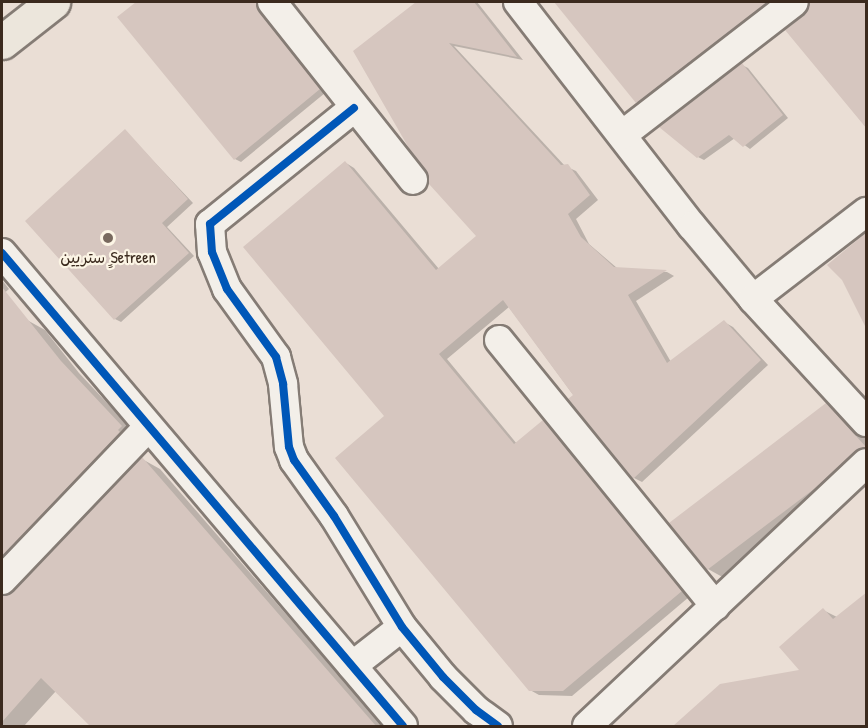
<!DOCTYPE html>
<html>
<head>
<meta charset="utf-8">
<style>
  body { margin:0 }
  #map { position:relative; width:868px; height:728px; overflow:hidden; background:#eaded5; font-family:"Patrick Hand","Playpen Sans Arabic",sans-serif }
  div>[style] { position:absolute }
  .shadow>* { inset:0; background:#0003 }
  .building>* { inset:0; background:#d6c6bf }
  .roads { filter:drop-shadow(2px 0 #857c75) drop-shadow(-2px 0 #857c75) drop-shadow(0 2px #857c75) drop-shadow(0 -2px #857c75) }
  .minor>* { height:28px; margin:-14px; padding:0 14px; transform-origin:14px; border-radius:14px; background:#f3efe9 }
  .primary>* { height:33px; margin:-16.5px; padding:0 16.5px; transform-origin:16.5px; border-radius:16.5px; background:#ece6dc }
  .cycleway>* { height:8px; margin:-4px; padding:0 4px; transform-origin:4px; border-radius:4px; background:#0057b8 }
  .dots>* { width:16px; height:16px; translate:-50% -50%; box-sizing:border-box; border:3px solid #fcf5e5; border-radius:50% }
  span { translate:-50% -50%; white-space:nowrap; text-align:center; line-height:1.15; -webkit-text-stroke:4.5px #fcf5e5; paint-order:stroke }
  .poi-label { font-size:16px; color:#3b2a1e }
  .frame { position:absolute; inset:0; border:3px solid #3b2a1e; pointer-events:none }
</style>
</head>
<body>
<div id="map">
  <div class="shadow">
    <i style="clip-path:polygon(138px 2px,257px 2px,265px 17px,325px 93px,241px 162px,235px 159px,119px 17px)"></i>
    <i style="clip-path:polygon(419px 2px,477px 2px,523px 60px,454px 46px,565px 166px,576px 171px,598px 200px,576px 219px,589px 244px,617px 268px,667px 272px,674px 276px,636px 301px,671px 362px,724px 322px,733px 327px,768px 365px,642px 482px,634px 478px,509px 307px,447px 359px,517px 444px,543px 422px,552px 427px,689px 597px,572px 696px,539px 695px,530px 690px,387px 416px,346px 163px,354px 168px,439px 269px,479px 236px,428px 170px,355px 51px)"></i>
    <i style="clip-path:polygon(556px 2px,777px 2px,643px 105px,637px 102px)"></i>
    <i style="clip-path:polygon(810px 2px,866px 2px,866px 127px,787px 30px,811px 8px)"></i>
    <i style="clip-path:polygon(742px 65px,748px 68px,788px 118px,750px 149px,735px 138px,704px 160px,698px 157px)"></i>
    <i style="clip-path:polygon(125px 131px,193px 203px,167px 227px,194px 256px,121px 322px,115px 319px)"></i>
    <i style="clip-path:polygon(2px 280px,9px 289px,2px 295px)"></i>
    <i style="clip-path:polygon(27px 320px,45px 330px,79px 373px,139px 437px,3px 588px,6px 596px,15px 593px,142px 459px,160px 469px,383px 726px,93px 726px,56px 691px,24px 726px,2px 726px,2px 403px,5px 401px,2px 397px,2px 342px)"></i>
    <i style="clip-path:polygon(827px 405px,844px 415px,866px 438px,866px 466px,726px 579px,708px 569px,671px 523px)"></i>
    <i style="clip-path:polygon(866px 594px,866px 726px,680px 726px,698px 706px,802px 671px,823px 610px,837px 617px)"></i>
  </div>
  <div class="building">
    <i style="clip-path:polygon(136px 2px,256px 2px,259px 12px,320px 89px,234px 160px,117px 17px)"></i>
    <i style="clip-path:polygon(416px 2px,474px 2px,517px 57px,449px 43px,561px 165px,568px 164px,590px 195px,568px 214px,581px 237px,614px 267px,667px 270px,628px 295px,667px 363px,724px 320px,761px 360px,633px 479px,568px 399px,573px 395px,503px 300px,439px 354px,514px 444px,543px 420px,682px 591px,563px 691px,529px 691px,335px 458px,384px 416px,243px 247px,345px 161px,436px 270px,476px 236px,429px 184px,426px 170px,410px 150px,353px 51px)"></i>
    <i style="clip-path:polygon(554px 2px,768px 2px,636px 103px)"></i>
    <i style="clip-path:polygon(810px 2px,867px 2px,867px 129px,785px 30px,805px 15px)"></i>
    <i style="clip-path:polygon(742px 63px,783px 115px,743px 147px,729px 135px,697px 158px,659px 127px)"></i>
    <i style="clip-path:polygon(125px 129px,188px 199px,162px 223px,189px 253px,114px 320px,25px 221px)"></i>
    <i style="clip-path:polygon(867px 232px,867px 330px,842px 280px,827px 265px)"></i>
    <i style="clip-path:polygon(2px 287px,61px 361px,122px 426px,118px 430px,120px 432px,2px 557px)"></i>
    <i style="clip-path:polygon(826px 403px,866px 447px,855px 451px,814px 489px,707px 570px,669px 523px)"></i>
    <i style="clip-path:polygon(142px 457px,376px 726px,90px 726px,41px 678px,2px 722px,2px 596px,14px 591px)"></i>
    <i style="clip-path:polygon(867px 592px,867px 726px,673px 726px,720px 684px,799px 670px,779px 647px,823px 608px,833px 619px)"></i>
  </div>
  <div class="roads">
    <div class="minor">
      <i style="left:272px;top:2px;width:227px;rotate:51.6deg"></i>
      <i style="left:518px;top:2px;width:284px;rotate:52.2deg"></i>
      <i style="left:692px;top:226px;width:95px;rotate:50.1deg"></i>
      <i style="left:753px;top:299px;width:167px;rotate:47.4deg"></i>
      <i style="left:354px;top:108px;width:185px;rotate:141.1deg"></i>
      <i style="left:210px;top:224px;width:28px;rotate:86deg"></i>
      <i style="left:212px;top:252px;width:40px;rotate:68deg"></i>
      <i style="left:227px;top:289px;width:84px;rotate:54.2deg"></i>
      <i style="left:276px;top:357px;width:28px;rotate:75deg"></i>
      <i style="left:283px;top:384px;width:63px;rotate:84.6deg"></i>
      <i style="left:289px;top:447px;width:14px;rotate:69deg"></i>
      <i style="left:294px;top:460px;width:69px;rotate:54.5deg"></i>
      <i style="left:334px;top:516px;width:130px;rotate:58.5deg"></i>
      <i style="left:402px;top:627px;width:65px;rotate:50.6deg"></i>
      <i style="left:443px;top:677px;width:47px;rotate:45deg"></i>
      <i style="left:476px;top:710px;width:27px;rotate:36deg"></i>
      <i style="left:622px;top:135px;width:217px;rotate:-37.7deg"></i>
      <i style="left:2px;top:253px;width:620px;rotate:49.71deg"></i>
      <i style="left:753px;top:299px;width:143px;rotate:-37.6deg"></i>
      <i style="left:499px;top:340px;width:343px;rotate:50.9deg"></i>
      <i style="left:2px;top:580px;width:211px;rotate:-46.3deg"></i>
      <i style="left:352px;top:666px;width:63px;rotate:-38deg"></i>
      <i style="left:587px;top:726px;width:383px;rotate:-43.3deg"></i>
    </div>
    <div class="primary">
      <i style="left:2px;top:42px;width:65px;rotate:-38.1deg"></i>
    </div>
  </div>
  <div class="cycleway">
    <i style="left:354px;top:108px;width:185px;rotate:141.1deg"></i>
    <i style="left:210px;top:224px;width:28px;rotate:86deg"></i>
    <i style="left:212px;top:252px;width:40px;rotate:68deg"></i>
    <i style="left:227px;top:289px;width:84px;rotate:54.2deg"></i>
    <i style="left:276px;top:357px;width:28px;rotate:75deg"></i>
    <i style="left:283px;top:384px;width:63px;rotate:84.6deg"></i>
    <i style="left:289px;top:447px;width:14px;rotate:69deg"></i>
    <i style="left:294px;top:460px;width:69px;rotate:54.5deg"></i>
    <i style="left:334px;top:516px;width:130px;rotate:58.5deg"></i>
    <i style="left:402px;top:627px;width:65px;rotate:50.6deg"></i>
    <i style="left:443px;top:677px;width:47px;rotate:45deg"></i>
    <i style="left:476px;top:710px;width:27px;rotate:36deg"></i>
    <i style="left:2px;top:253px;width:620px;rotate:49.71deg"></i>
  </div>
  <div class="dots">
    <i style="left:108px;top:238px;background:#78695e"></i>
  </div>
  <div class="poi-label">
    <span style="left:108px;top:257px">ستريين ٍSetreen</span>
  </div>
  <div class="frame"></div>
</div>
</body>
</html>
